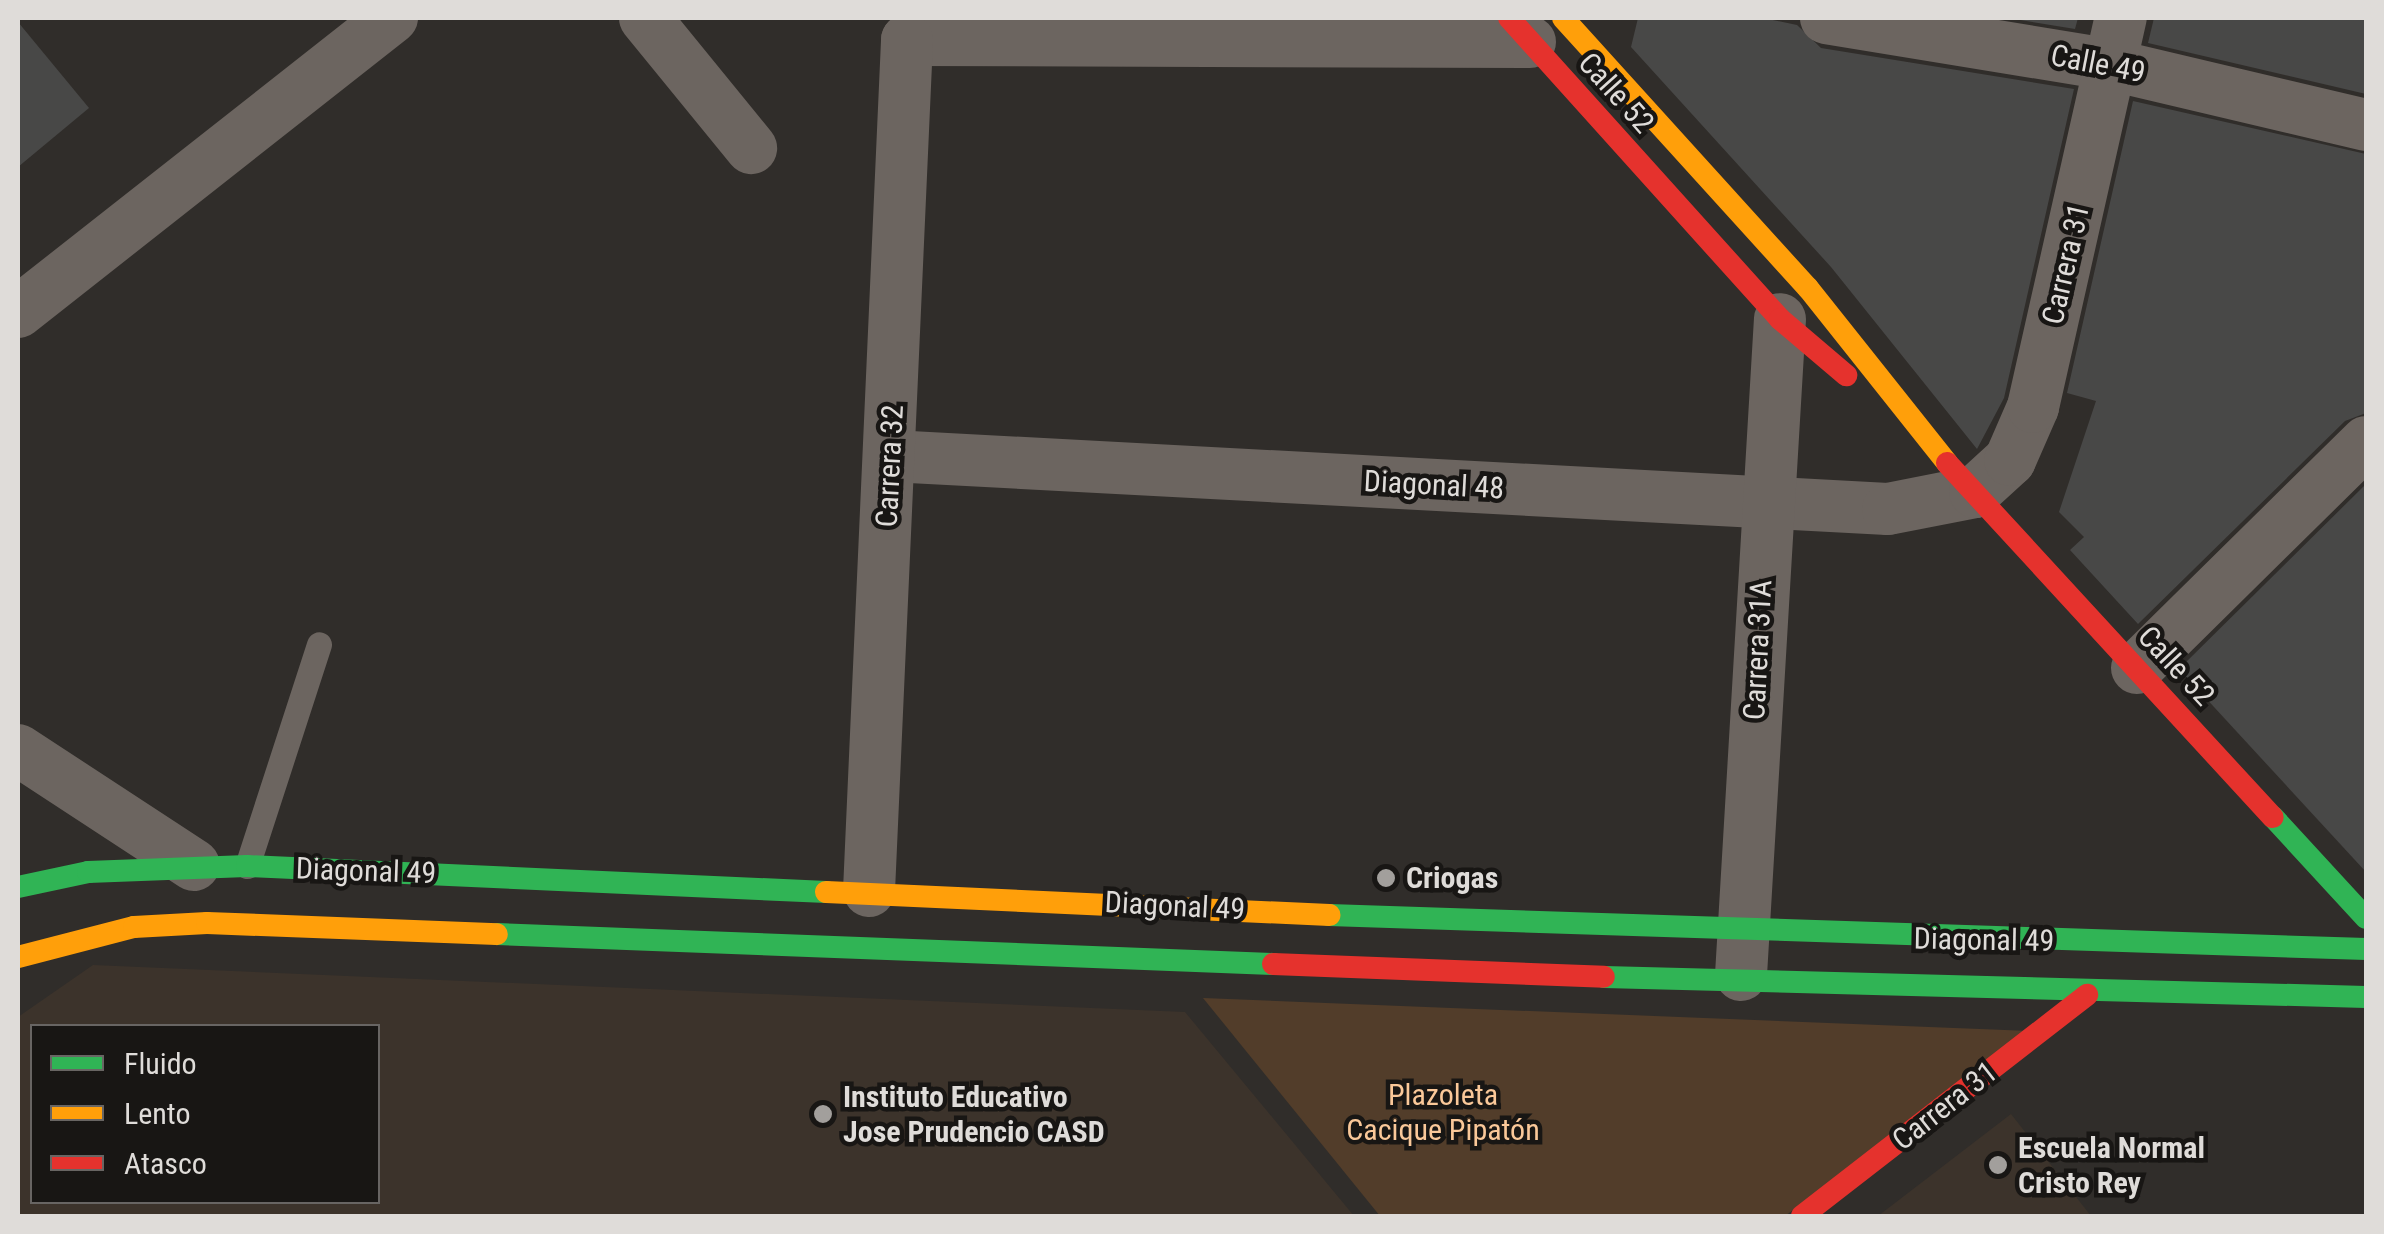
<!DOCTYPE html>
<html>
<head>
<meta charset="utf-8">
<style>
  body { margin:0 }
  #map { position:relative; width:2384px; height:1234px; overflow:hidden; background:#302d2a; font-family:"Roboto Condensed",sans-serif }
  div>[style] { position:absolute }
  .built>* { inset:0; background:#3c332b }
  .green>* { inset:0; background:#523d2a }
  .building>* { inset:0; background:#484847 }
  .lane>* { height:25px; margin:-12.5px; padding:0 12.5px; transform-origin:12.5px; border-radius:12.5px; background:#6c6560 }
  .street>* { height:52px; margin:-26px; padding:0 26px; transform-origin:26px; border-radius:26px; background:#6c6560 }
  .fast>* { height:22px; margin:-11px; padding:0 11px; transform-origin:11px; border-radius:11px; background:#30b455 }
  .slow>* { height:22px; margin:-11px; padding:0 11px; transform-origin:11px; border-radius:11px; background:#ff9f0a }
  .jam>* { height:22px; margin:-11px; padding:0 11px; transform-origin:11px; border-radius:11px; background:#e5322d }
  .dots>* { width:28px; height:28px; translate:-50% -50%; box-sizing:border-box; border:5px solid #181614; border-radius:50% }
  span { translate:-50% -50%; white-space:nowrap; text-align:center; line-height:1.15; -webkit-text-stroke:9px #181614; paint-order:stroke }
  .street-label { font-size:30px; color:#dfdcd9 }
  .poi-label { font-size:30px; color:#dfdcd9; font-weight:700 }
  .left { translate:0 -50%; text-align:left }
  .park-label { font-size:30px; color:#fac899 }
  .frame { position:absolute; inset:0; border:20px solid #dfdcd9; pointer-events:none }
  .legend { position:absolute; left:30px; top:1024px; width:350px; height:180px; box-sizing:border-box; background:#181614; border:2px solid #686563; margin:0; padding:12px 18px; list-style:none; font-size:30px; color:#dfdcd9 }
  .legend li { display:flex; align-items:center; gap:20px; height:50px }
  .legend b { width:50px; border:2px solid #686563 }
</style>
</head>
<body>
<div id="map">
  <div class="built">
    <i style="clip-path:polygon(evenodd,93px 965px,1185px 1012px,1354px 1216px,18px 1216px,18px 1017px,93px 965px,32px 1026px,378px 1026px,378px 1202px,32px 1202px,32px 1026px)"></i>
    <i style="clip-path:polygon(2011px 1114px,2091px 1216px,1878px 1216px)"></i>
  </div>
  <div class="green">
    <i style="clip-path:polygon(1203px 998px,2030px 1031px,1785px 1216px,1380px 1216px)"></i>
  </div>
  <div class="building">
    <i style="clip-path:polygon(1638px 18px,1763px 18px,1797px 25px,1821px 48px,2074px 89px,2004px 398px,1977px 449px,1831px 267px,1631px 47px)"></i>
    <i style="clip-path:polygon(2008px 18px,2078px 18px,2075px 29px)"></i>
    <i style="clip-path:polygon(2154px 18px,2366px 18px,2366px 94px,2148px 43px)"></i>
    <i style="clip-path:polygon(18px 22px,89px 108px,18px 167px)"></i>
    <i style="clip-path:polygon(2133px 101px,2366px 154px,2366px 413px,2345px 421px,2138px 624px,2070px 550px,2084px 537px,2059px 512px,2096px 401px,2067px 393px)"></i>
    <i style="clip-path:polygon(2366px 484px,2366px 872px,2179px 669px)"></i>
  </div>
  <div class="lane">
    <i style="left:247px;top:866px;width:233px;rotate:-72deg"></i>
  </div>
  <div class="street">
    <i style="left:645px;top:18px;width:168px;rotate:50.8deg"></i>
    <i style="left:1826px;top:18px;width:290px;rotate:9.3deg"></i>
    <i style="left:2112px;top:65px;width:261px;rotate:13.3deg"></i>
    <i style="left:907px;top:40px;width:623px;rotate:0.18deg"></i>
    <i style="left:18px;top:312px;width:476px;rotate:-38.2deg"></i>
    <i style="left:891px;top:456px;width:998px;rotate:3.04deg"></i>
    <i style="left:1888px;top:509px;width:89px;rotate:-11.1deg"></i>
    <i style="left:1975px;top:492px;width:47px;rotate:-42.4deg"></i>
    <i style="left:2010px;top:460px;width:58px;rotate:-66.5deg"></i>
    <i style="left:2033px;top:407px;width:399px;rotate:-77.3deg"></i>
    <i style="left:2137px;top:668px;width:322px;rotate:-44.6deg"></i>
    <i style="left:18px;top:750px;width:210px;rotate:33.2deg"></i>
    <i style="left:869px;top:891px;width:852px;rotate:-87.44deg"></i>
    <i style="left:1741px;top:975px;width:657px;rotate:-86.6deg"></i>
  </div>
  <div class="fast">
    <i style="left:2273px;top:817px;width:137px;rotate:47.4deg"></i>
    <i style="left:18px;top:887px;width:72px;rotate:-12.1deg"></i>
    <i style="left:88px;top:872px;width:159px;rotate:-2.2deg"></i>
    <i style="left:247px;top:866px;width:580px;rotate:2.57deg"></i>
    <i style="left:1329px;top:915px;width:1038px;rotate:1.88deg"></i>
    <i style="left:497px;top:934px;width:777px;rotate:2.21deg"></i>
    <i style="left:1604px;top:977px;width:762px;rotate:1.5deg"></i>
  </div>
  <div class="slow">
    <i style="left:1563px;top:18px;width:365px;rotate:47.8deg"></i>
    <i style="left:1808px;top:288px;width:223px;rotate:51.5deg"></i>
    <i style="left:826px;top:892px;width:504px;rotate:2.62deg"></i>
    <i style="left:18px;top:957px;width:120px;rotate:-14.5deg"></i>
    <i style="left:134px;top:927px;width:73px;rotate:-3.1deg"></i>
    <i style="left:207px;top:923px;width:290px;rotate:2.2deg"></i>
  </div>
  <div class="jam">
    <i style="left:1509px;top:18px;width:405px;rotate:48deg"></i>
    <i style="left:1780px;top:319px;width:87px;rotate:40.3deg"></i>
    <i style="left:1947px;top:463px;width:481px;rotate:47.4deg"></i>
    <i style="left:1273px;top:964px;width:331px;rotate:2.2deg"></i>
    <i style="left:1802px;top:1216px;width:361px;rotate:-37.8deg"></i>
  </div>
  <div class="dots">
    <i style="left:1386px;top:878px;background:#a29f9c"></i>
    <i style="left:823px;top:1114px;background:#a29f9c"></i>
    <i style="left:1998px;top:1165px;background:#a29f9c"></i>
  </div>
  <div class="street-label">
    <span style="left:2098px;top:64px;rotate:11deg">Calle 49</span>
    <span style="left:1616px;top:93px;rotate:48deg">Calle 52</span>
    <span style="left:2066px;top:264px;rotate:-77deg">Carrera 31</span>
    <span style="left:890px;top:466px;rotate:-87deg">Carrera 32</span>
    <span style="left:1434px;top:485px;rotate:3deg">Diagonal 48</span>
    <span style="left:1758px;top:650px;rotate:-87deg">Carrera 31A</span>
    <span style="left:2176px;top:666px;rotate:47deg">Calle 52</span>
    <span style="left:366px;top:871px;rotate:2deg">Diagonal 49</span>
    <span style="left:1175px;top:906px;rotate:3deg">Diagonal 49</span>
    <span style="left:1984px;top:940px;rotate:1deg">Diagonal 49</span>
    <span style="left:1945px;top:1106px;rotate:-38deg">Carrera 31</span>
  </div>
  <div class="poi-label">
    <span class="left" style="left:1406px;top:878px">Criogas</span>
    <span class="left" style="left:843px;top:1114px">Instituto Educativo<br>Jose Prudencio CASD</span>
    <span class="left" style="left:2018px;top:1165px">Escuela Normal<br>Cristo Rey</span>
  </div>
  <div class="park-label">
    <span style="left:1443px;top:1112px">Plazoleta<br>Cacique Pipatón</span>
  </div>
  <div class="frame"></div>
  <ul class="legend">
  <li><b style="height:12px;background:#30b455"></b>Fluido</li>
  <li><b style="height:12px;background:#ff9f0a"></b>Lento</li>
  <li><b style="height:12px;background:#e5322d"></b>Atasco</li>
  </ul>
</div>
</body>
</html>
